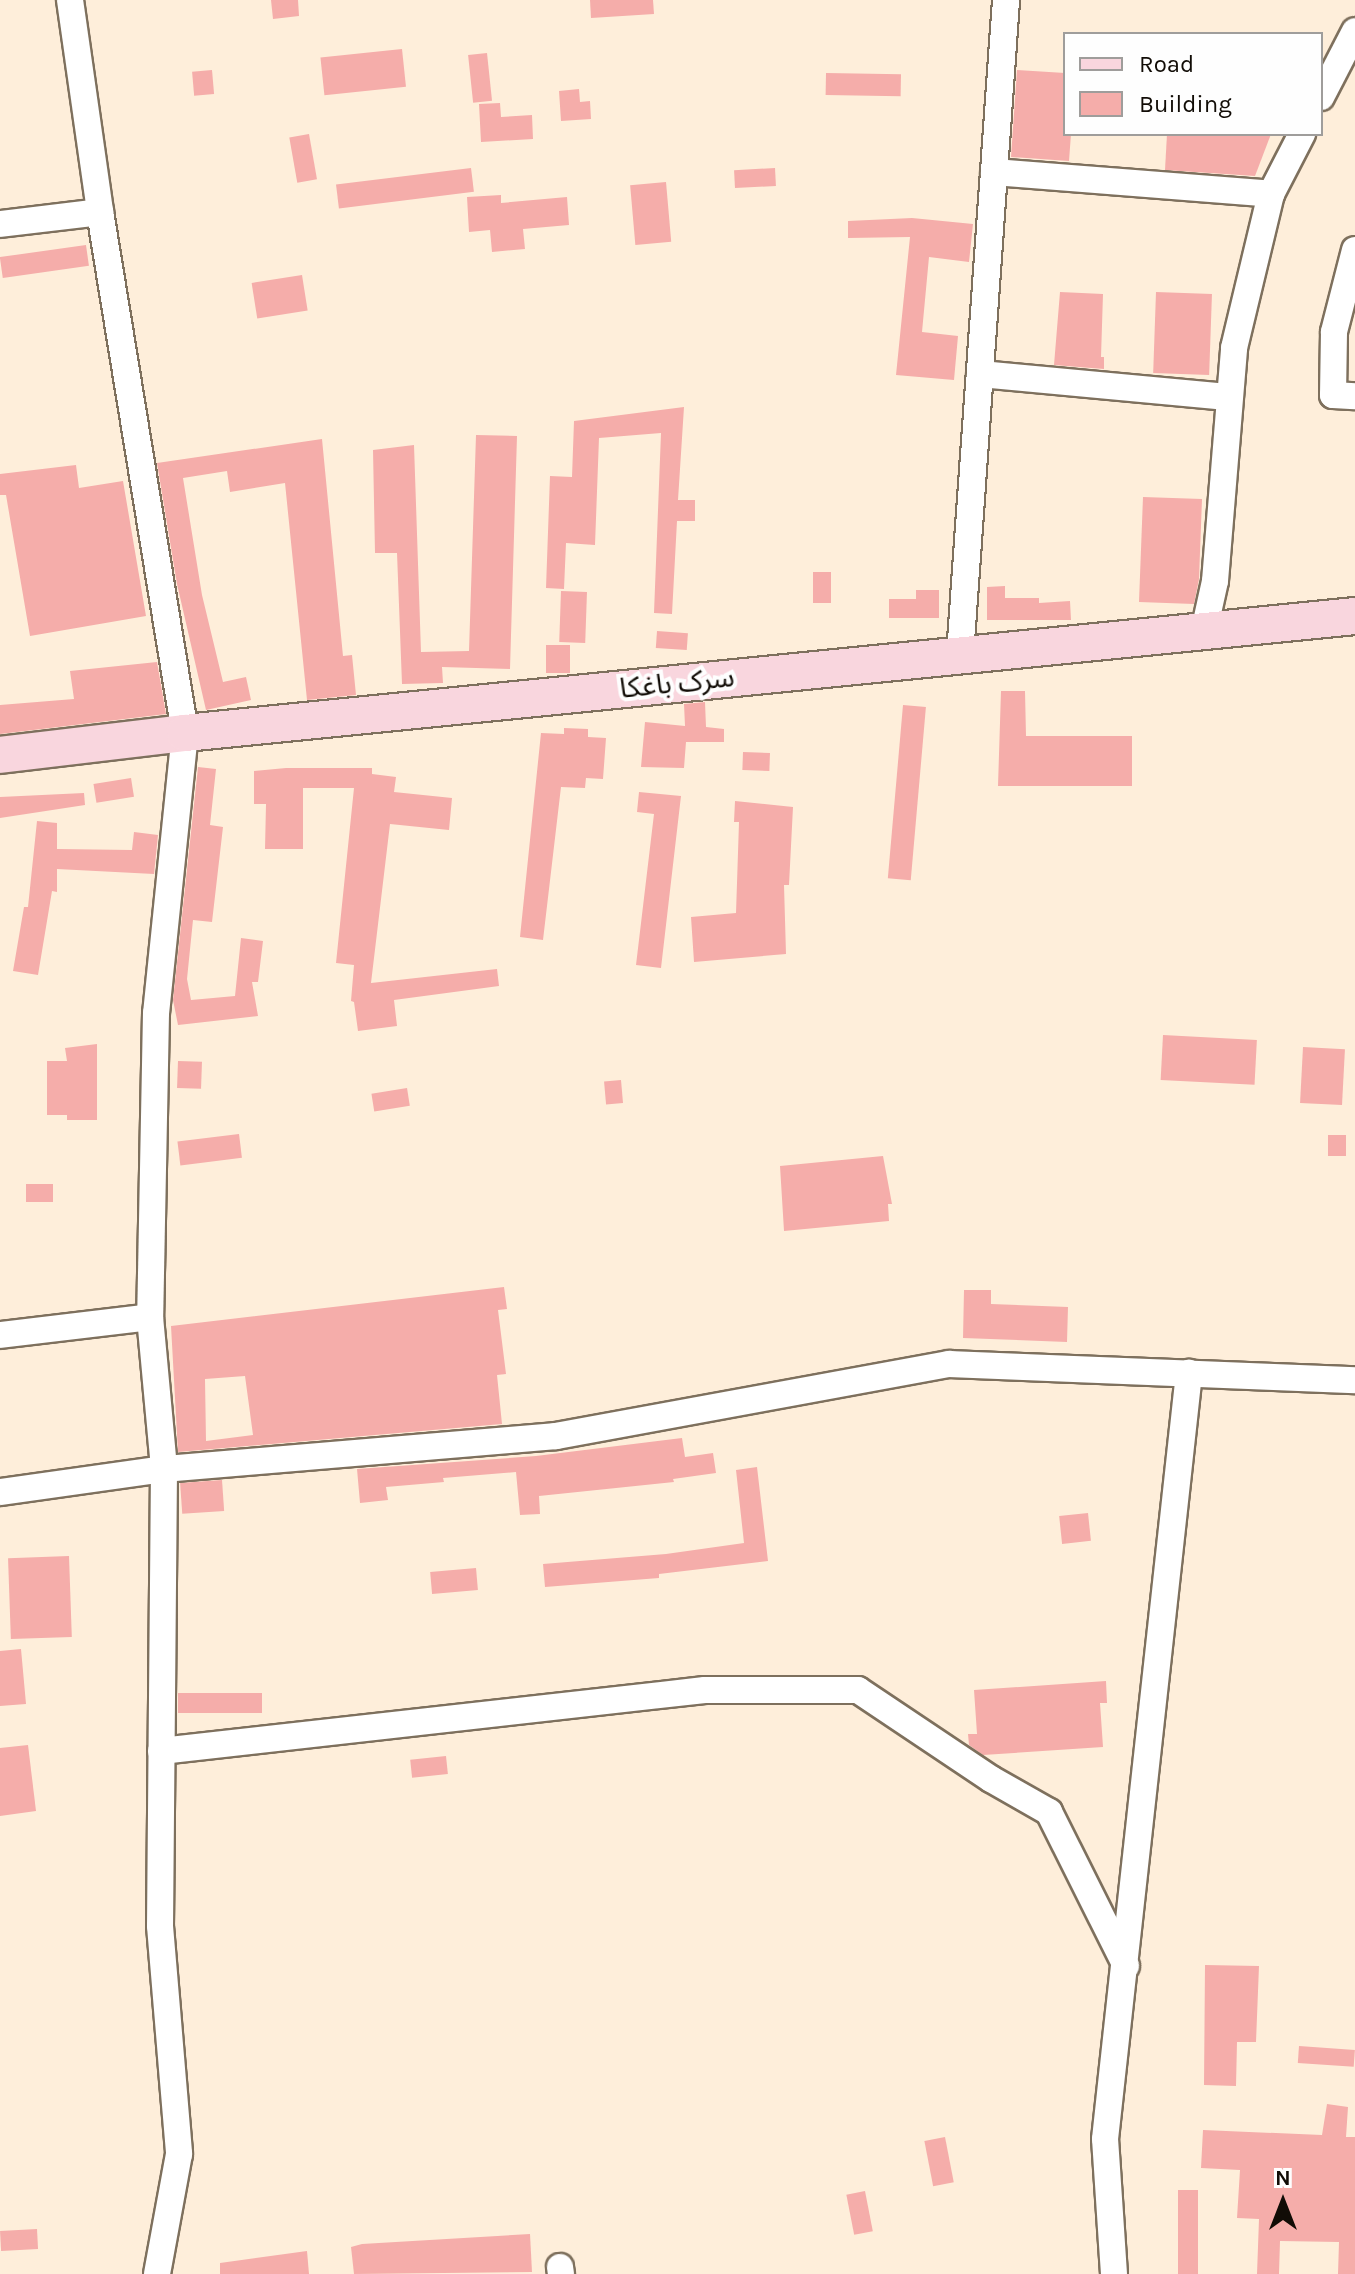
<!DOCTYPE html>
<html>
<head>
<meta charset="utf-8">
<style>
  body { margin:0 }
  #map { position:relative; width:1355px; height:2274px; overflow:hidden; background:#feeeda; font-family:Karla,"Noto Sans Arabic",sans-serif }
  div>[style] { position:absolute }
  .building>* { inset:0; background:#f5adaa; transform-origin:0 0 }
  .roads { filter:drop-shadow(2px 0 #7e705d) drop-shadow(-2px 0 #7e705d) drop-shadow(0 2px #7e705d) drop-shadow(0 -2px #7e705d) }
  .street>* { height:26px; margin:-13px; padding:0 13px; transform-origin:13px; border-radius:13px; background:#fff }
  .secondary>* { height:36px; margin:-18px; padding:0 18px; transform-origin:18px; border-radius:18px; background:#f9d6de }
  span { translate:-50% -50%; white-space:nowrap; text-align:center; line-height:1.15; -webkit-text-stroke:8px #fefefe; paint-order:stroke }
  .street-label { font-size:28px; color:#110c06 }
  .legend { position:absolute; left:1063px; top:32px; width:260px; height:104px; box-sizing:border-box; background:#fefefe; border:2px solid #9f9d9b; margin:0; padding:10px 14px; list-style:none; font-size:24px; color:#110c06 }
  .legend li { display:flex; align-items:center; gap:16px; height:40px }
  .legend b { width:40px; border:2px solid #9f9d9b }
  .north { position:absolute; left:1243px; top:2162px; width:80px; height:80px; -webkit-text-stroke:6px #fefefe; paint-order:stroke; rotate:0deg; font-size:22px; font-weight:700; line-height:32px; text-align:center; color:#110c06 }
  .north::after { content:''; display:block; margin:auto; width:28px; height:36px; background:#110c06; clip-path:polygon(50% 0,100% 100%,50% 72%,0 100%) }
</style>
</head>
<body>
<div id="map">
  <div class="building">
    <i style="clip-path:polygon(271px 0,298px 0,299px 16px,273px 19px)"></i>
    <i style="clip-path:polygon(590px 0,653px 0,654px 14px,591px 18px)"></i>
    <i style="left:402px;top:49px;width:38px;height:82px;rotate:84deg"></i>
    <i style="left:487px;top:53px;width:48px;height:19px;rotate:84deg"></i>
    <i style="left:212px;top:70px;width:24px;height:20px;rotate:85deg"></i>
    <i style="clip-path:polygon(1017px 70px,1065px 73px,1065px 134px,1071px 134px,1069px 161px,1011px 157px)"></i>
    <i style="left:826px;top:73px;width:75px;height:22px;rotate:1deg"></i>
    <i style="clip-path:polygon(579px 89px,580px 102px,590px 101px,591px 119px,561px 121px,559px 91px)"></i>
    <i style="clip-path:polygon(500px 103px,501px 117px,532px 115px,533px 139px,481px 142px,479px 104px)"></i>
    <i style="left:309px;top:134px;width:46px;height:20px;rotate:80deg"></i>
    <i style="clip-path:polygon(1167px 134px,1271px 134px,1255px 176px,1165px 170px)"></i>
    <i style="left:471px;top:168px;width:24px;height:136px;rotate:83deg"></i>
    <i style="left:775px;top:168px;width:18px;height:41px;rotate:87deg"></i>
    <i style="left:666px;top:182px;width:60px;height:36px;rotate:85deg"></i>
    <i style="clip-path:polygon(501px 195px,501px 203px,567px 197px,569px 225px,523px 229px,525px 249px,492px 252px,490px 230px,469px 232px,467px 197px)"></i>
    <i style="clip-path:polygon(912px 218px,973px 224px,969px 262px,929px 257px,922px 332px,958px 336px,954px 380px,896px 375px,910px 237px,848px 238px,848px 221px)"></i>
    <i style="left:86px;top:245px;width:21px;height:87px;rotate:82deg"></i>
    <i style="left:302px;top:275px;width:36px;height:51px;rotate:81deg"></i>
    <i style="clip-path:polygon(1060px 292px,1103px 294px,1101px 357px,1104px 357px,1104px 369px,1054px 365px)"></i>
    <i style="left:1156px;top:292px;width:56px;height:81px;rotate:2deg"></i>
    <i style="clip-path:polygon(684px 407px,678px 500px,695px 500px,695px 521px,677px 521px,672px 614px,654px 613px,661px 433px,599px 438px,595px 545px,566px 543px,564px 589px,546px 588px,550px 476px,572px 477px,574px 421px)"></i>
    <i style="clip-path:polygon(476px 435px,517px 436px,510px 669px,442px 667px,443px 683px,402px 684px,397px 553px,375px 553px,373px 450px,414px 445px,421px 652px,469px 651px)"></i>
    <i style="clip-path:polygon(322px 439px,343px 656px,352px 655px,356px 695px,307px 700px,285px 483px,230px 492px,227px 471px,183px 478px,202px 595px,223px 682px,246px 677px,251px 700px,206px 710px,177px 584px,157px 463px)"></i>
    <i style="clip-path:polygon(76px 465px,79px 488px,123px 481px,146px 616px,30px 636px,6px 495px,0 495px,0 474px)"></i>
    <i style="clip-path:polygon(1143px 497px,1202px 499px,1199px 579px,1194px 604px,1139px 602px)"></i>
    <i style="left:813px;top:572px;width:18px;height:31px"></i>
    <i style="clip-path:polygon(1005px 586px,1005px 598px,1039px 598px,1039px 603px,1070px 601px,1071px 620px,987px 620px,987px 587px)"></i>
    <i style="clip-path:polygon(916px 590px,939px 590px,939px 618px,889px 618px,889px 599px,916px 599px)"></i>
    <i style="left:561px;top:591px;width:26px;height:51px;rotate:2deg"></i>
    <i style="left:657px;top:631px;width:31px;height:17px;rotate:4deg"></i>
    <i style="left:546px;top:645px;width:24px;height:28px"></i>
    <i style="clip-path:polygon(157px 662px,166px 714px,0 734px,0 705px,74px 699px,70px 671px)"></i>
    <i style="clip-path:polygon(1001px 691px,1025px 691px,1026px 736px,1132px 736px,1132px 786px,998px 786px)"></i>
    <i style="clip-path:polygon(705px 702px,706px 727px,724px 729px,724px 742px,686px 742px,684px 768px,641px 767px,645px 722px,685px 726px,684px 704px)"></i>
    <i style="left:903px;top:705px;width:23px;height:174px;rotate:5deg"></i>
    <i style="clip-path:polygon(564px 728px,588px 729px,588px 737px,606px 738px,603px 779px,586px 778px,585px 788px,561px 787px,543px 940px,520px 937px,541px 733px,564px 734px)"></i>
    <i style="left:743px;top:752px;width:27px;height:18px;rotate:2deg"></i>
    <i style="clip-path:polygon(198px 767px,216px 769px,210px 825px,223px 827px,212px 922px,193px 920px,187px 979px,191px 1000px,235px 996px,241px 938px,263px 941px,258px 982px,252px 982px,258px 1016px,178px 1025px,173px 1000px)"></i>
    <i style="clip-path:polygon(286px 768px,372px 768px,372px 774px,396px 777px,394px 792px,452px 798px,449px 830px,390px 824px,371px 983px,497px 969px,499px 986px,394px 1000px,397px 1026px,358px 1031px,354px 1002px,351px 1001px,354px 965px,336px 963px,354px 788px,303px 788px,303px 849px,265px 849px,266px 804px,254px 804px,254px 771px)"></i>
    <i style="left:131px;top:778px;width:19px;height:38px;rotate:81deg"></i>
    <i style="clip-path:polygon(639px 792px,681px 796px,661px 968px,636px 965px,654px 814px,637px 812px)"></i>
    <i style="clip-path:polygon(84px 793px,85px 805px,0 818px,0 797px)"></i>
    <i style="clip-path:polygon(735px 801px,793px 807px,789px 885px,784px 885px,786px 954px,694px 962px,691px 917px,736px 913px,739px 822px,734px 822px)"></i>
    <i style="clip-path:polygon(37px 821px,57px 823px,57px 849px,132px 850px,134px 832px,158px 835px,154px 874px,57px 869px,57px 892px,52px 891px,38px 975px,13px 971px,24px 907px,28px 907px)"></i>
    <i style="left:1163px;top:1035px;width:94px;height:45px;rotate:3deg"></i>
    <i style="clip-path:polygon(97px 1044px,97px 1120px,67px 1120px,67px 1115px,47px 1115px,47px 1061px,67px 1061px,65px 1048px)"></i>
    <i style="left:1303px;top:1047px;width:42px;height:56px;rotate:3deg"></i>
    <i style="left:178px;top:1061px;width:24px;height:27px;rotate:2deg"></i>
    <i style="left:621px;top:1080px;width:23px;height:17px;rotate:85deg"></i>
    <i style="left:407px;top:1088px;width:18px;height:36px;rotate:81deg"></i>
    <i style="left:239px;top:1134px;width:24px;height:62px;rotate:83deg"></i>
    <i style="left:1328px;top:1135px;width:18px;height:21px"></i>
    <i style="clip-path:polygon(883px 1156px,892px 1204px,888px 1204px,889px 1221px,784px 1231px,780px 1166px)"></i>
    <i style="left:26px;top:1184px;width:27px;height:18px"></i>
    <i style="clip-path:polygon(evenodd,504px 1287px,507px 1309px,498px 1310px,506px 1374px,497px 1375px,502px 1424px,178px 1452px,171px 1326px,504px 1287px,245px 1376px,253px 1435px,206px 1441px,205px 1379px,245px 1376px)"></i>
    <i style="clip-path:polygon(964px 1290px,991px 1290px,991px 1304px,1068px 1307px,1067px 1342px,963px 1338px)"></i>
    <i style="clip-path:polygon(682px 1438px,685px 1457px,713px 1453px,716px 1473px,673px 1479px,674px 1482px,539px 1496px,540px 1514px,520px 1515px,516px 1472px,443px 1478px,444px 1482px,386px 1487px,388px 1500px,360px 1503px,357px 1469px,536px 1456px)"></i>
    <i style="clip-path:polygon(757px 1467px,768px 1561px,659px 1574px,659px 1578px,545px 1587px,543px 1564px,666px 1554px,744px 1543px,736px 1470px)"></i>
    <i style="left:222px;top:1480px;width:31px;height:42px;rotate:86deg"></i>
    <i style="left:1088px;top:1513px;width:28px;height:29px;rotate:84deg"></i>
    <i style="left:69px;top:1556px;width:81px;height:61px;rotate:88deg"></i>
    <i style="left:476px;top:1568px;width:22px;height:46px;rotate:85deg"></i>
    <i style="clip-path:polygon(21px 1649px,26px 1704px,0 1706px,0 1651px)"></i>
    <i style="clip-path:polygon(1106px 1681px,1107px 1703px,1100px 1703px,1103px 1747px,983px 1755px,969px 1745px,968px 1734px,977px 1734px,974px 1690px)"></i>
    <i style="left:262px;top:1693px;width:20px;height:84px;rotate:90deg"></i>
    <i style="clip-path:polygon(28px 1745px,36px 1811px,0 1816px,0 1748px)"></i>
    <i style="left:446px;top:1756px;width:18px;height:36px;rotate:84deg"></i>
    <i style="clip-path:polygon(1205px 1965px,1259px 1966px,1256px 2042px,1237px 2042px,1236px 2086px,1204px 2085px)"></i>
    <i style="left:1299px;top:2046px;width:56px;height:17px;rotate:4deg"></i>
    <i style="clip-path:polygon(1327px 2104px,1348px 2107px,1346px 2137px,1355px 2137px,1355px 2274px,1338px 2274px,1339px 2242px,1280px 2241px,1279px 2274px,1257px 2274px,1259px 2219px,1237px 2218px,1240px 2170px,1201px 2168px,1203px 2130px,1322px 2135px)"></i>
    <i style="left:945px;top:2137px;width:46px;height:21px;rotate:79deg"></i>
    <i style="left:1178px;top:2190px;width:20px;height:84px"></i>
    <i style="left:865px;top:2191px;width:41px;height:19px;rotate:79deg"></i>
    <i style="left:37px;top:2229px;width:20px;height:37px;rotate:87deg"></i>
    <i style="clip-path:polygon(530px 2234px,532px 2272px,354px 2274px,351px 2247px,362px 2244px)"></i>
    <i style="clip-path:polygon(307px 2251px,309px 2274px,220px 2274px,220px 2263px)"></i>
  </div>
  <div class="roads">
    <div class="street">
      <i style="left:70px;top:0;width:214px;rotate:81.9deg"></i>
      <i style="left:100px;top:212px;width:528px;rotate:80.73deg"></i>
      <i style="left:185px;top:733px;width:281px;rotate:95.9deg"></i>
      <i style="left:156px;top:1013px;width:304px;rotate:91.1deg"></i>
      <i style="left:150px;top:1317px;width:153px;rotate:84.7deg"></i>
      <i style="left:164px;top:1469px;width:457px;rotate:90.5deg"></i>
      <i style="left:160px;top:1926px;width:229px;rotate:85.2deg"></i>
      <i style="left:179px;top:2154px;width:122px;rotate:100.4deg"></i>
      <i style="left:1321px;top:97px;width:74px;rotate:-62.7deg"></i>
      <i style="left:994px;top:172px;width:278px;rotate:4.5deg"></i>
      <i style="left:0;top:224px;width:101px;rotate:-6.8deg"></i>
      <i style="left:1355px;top:250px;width:85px;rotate:104.4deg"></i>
      <i style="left:1334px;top:332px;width:63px;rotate:90.9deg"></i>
      <i style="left:1333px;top:395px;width:22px;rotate:3deg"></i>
      <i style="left:980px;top:374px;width:249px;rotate:5.3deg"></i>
      <i style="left:1204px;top:631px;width:51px;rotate:-77.6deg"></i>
      <i style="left:1215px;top:581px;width:234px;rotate:-85.3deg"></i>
      <i style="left:1234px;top:348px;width:158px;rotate:-76.5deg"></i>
      <i style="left:1271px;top:194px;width:68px;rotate:-62.7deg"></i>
      <i style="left:960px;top:655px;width:657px;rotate:-85.98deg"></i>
      <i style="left:0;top:1335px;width:151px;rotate:-6.8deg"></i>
      <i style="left:0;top:1492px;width:166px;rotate:-8deg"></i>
      <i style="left:164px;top:1469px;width:393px;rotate:-4.8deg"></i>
      <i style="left:556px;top:1436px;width:400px;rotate:-10.4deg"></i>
      <i style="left:949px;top:1364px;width:406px;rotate:2.3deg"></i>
      <i style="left:161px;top:1751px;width:547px;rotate:-6.4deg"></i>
      <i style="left:705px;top:1690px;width:153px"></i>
      <i style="left:858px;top:1690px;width:160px;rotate:33.8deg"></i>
      <i style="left:991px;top:1779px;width:67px;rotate:29.6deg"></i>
      <i style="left:1049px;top:1812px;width:172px;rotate:63.4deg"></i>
      <i style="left:560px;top:2267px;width:7px;rotate:82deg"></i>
      <i style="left:1114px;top:2274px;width:135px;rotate:-93.8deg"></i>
      <i style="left:1105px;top:2139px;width:771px;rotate:-83.74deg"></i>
    </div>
    <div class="secondary">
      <i style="left:0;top:755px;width:186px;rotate:-6.8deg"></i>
      <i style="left:185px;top:733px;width:1176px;rotate:-5.71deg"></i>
    </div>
  </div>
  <div class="street-label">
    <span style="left:677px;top:683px;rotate:-6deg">سرک باغکا</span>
  </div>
  <ul class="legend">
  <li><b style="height:10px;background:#f9d6de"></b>Road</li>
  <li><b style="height:22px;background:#f5adaa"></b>Building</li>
  </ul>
  <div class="north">N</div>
</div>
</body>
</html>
